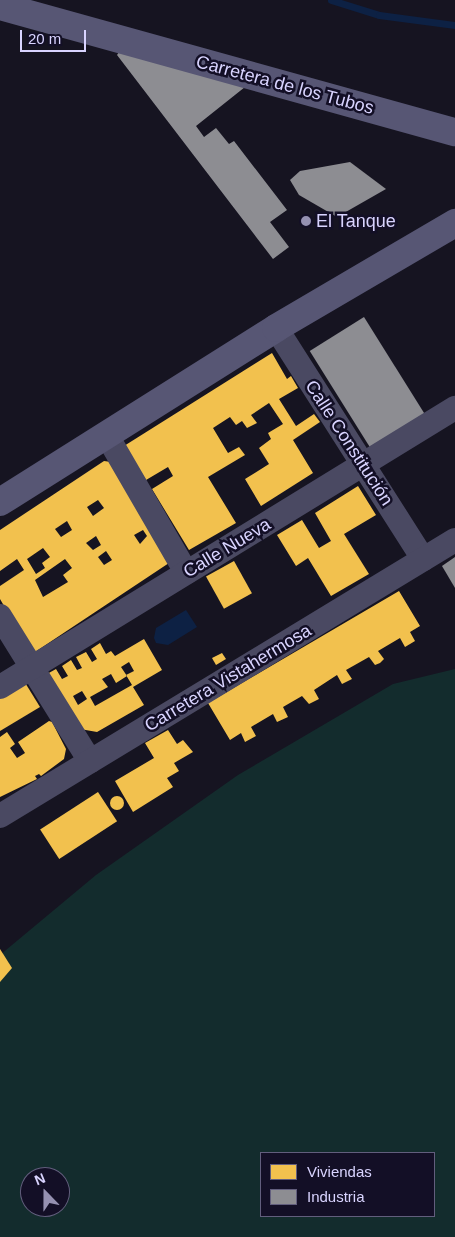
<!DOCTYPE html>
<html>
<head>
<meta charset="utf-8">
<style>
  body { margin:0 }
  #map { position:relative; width:455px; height:1237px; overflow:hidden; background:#161421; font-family:Arial,sans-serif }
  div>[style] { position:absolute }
  .green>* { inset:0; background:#132c2d }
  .water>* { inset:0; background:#0d2144 }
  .homes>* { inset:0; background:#f2c14e; transform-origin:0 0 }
  .round { border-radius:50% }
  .industry>* { inset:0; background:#8d8d92; transform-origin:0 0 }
  .stream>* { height:7px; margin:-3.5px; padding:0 3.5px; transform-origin:3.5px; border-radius:3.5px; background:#0d2144 }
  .street>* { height:24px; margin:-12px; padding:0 12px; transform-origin:12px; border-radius:12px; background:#4a4962 }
  .secondary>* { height:28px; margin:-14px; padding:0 14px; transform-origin:14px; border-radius:14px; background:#575674 }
  .dots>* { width:14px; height:14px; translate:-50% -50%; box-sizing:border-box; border:2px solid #130f26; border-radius:50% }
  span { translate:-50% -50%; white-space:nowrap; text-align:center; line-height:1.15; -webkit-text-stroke:5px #130f26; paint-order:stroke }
  .street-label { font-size:18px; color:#d9d4ff }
  .poi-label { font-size:18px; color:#d9d4ff }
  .left { translate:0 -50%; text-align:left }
  .legend { position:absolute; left:260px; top:1152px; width:175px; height:65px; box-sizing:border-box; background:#130f26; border:1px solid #625e7d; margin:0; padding:6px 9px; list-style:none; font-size:15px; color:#d9d4ff }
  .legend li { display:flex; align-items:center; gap:10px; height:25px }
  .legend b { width:25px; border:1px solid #625e7d }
  .north { position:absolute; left:20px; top:1167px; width:50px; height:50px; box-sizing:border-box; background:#130f26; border:1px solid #625e7d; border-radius:50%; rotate:338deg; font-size:14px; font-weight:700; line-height:20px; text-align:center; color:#d9d4ff }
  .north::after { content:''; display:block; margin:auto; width:18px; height:22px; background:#9591b1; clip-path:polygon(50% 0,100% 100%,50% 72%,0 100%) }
  .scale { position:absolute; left:20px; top:30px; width:66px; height:22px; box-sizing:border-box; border:2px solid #d9d4ff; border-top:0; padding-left:6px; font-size:15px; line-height:18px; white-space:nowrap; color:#d9d4ff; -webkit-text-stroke:4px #130f26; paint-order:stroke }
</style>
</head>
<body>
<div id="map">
  <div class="green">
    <i style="clip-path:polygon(evenodd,455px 669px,455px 1237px,0 1237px,0 955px,96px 875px,238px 775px,393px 684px,455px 669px,261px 1153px,434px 1153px,434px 1216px,261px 1216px,261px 1153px,455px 669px,30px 1177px,60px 1177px,60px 1207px,30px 1207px,30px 1177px)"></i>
  </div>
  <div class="water">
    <i style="clip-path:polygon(186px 610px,197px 627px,168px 645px,156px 643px,154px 638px,156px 628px)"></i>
  </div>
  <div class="homes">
    <i style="clip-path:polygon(272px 353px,287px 379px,291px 376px,298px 388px,279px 399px,296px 426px,314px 414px,320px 422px,293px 440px,313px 473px,261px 506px,245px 479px,269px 464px,259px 448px,271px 439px,268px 433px,283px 424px,269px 403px,251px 415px,257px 423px,247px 428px,242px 421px,236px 425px,230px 417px,213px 428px,228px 453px,239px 447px,245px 455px,208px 477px,236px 523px,189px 550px,152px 489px,173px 476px,168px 467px,146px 480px,124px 446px)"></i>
    <i style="clip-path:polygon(evenodd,104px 461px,111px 462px,172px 561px,32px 654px,0 599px,0 586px,24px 570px,17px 559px,0 571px,0 530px,104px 461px,98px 500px,104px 508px,93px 516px,87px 507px,98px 500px,104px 461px,67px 521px,72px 530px,61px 537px,55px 529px,67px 521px,104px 461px,143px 530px,147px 536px,140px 544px,134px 535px,143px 530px,104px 461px,96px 536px,101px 545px,93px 550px,86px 543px,96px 536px,104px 461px,43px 548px,50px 557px,42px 563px,45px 568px,36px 574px,27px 559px,43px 548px,104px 461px,106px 551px,112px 560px,104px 565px,98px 557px,106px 551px,104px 461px,65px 559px,72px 568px,63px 575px,68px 582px,43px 597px,35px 580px,65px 559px)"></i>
    <i style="clip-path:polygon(358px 486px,376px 515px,344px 534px,369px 574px,331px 596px,308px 558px,296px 566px,277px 535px,302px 520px,319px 548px,331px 541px,315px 513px)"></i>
    <i style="left:234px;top:561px;width:37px;height:32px;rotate:61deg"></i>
    <i style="clip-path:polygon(399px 591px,420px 626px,410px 632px,415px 641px,405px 647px,400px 638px,378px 651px,384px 659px,380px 663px,375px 665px,369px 657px,346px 670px,352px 679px,342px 684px,337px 675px,314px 690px,319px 699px,309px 704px,302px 696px,283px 707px,288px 717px,277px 722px,273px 714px,251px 727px,256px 736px,245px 742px,241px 733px,230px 740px,208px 703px)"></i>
    <i style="clip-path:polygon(evenodd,144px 639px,162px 670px,133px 687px,144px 705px,97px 732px,80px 729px,47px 674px,56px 669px,62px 679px,68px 676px,62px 666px,71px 660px,77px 670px,82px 668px,76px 657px,86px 652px,92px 662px,97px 659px,91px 649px,100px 643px,106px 654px,111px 651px,115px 656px,144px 639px,129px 662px,134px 671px,126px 675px,132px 685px,95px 706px,90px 697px,108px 687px,102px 679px,111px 674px,116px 683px,127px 676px,121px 667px,129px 662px,144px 639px,82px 691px,87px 699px,78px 705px,73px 696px,82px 691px)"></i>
    <i style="clip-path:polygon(222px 653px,226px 659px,216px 665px,212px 658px)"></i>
    <i style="clip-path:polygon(24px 681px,40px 707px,0 731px,0 698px)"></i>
    <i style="clip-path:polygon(49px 721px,52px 722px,66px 749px,64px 759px,41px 776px,39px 774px,35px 776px,37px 779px,0 797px,0 737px,7px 732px,15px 744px,10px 748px,17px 758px,25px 753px,18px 742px)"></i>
    <i style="clip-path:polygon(168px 730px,177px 744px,183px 740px,193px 752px,174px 763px,179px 771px,167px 778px,173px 787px,133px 812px,115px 781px,154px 758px,145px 743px)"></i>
    <i style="left:98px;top:792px;width:35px;height:69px;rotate:57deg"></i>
    <i class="round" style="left:110px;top:796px;width:14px;height:14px"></i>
    <i style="clip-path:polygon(0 949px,12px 968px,0 982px)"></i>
  </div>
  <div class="industry">
    <i style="clip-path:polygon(119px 52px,245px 87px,196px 126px,204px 137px,216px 128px,229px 144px,234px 141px,287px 210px,270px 222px,289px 247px,273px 259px,117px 55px)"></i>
    <i style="clip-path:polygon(350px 162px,386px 189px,337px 217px,299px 195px,290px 180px,300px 171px)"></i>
    <i style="left:364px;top:317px;width:116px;height:64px;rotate:58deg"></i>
    <i style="clip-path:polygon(455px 557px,455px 588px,442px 566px)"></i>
  </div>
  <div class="stream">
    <i style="left:331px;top:0;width:50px;rotate:17.4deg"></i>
    <i style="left:379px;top:15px;width:77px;rotate:7.5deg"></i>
  </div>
  <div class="street">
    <i style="left:276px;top:328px;width:274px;rotate:57.5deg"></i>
    <i style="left:106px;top:434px;width:160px;rotate:59.9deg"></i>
    <i style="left:0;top:616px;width:171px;rotate:58.2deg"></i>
    <i style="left:0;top:687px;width:534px;rotate:-31.52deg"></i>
    <i style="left:0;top:816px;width:532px;rotate:-31.24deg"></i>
  </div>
  <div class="secondary">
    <i style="left:0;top:6px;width:472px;rotate:15.5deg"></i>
    <i style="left:0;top:502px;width:326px;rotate:-32.2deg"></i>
    <i style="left:276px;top:328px;width:208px;rotate:-30.4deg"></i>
  </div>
  <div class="dots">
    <i style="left:306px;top:221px;background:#9591b1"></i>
  </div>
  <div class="street-label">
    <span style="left:285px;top:85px;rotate:15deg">Carretera de los Tubos</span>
    <span style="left:349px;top:443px;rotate:57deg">Calle Constitución</span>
    <span style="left:227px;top:548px;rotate:-31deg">Calle Nueva</span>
    <span style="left:228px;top:678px;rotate:-31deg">Carretera Vistahermosa</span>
  </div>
  <div class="poi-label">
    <span class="left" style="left:316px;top:221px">El Tanque</span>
  </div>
  <ul class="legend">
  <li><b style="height:14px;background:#f2c14e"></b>Viviendas</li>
  <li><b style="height:14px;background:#8d8d92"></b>Industria</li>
  </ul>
  <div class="north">N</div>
  <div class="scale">20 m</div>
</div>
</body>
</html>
